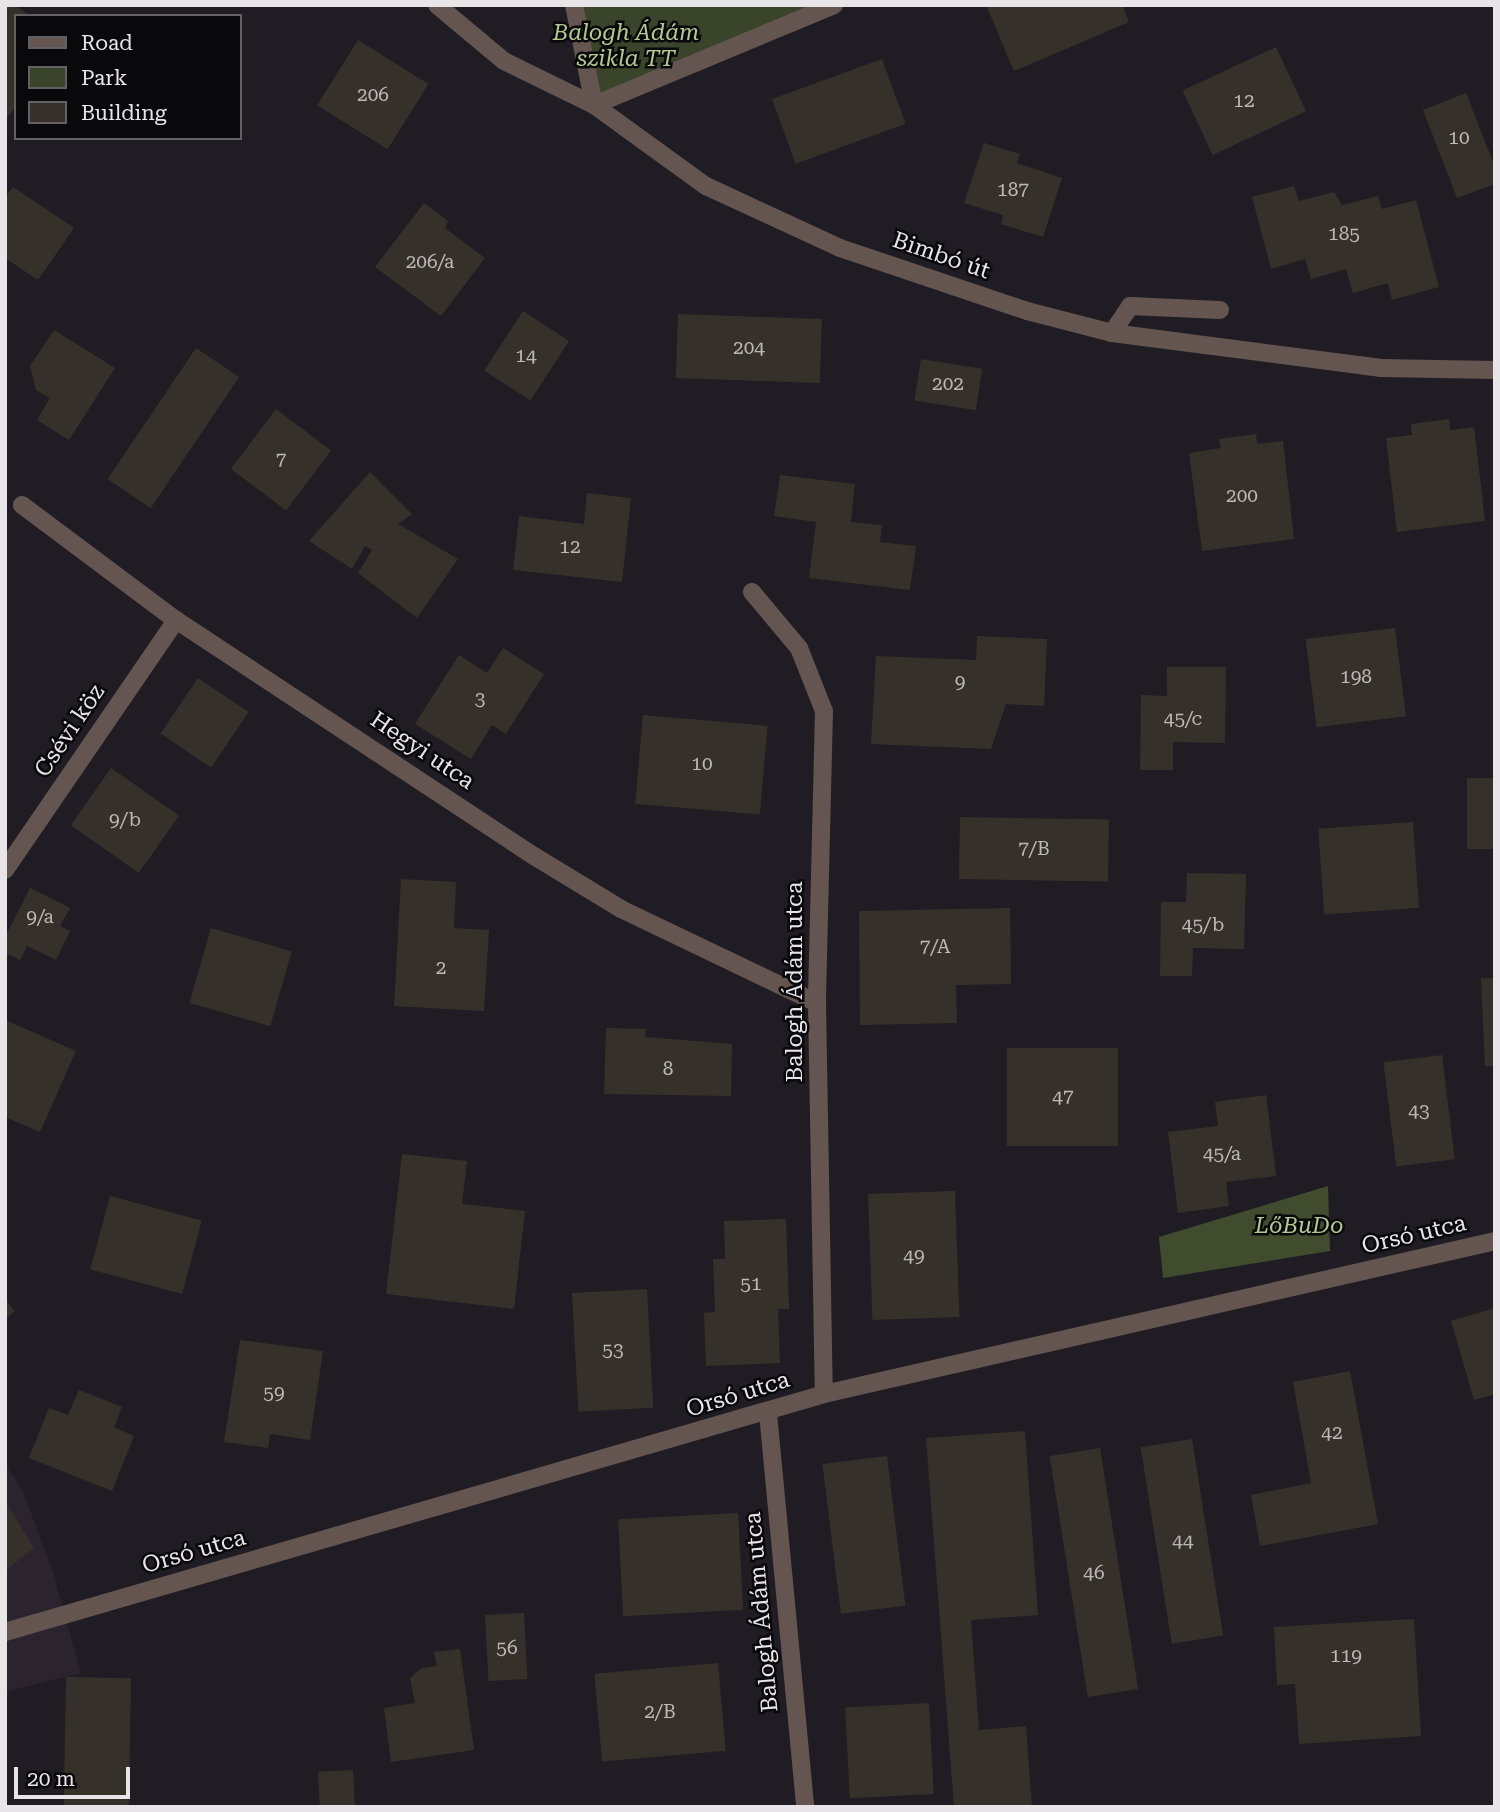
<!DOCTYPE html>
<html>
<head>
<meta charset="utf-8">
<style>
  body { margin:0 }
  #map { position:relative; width:1500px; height:1812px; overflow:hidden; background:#201c23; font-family:"Roboto Serif",serif }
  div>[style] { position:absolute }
  .built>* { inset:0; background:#2b242f }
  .green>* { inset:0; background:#3a442a }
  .forest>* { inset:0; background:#414c2f }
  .building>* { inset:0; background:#35312a; transform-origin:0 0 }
  .lane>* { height:18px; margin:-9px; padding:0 9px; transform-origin:9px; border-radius:9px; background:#645551 }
  .street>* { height:18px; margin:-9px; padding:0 9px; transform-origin:9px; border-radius:9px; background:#645551 }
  span { translate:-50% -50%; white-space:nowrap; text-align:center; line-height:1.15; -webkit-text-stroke:5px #09080a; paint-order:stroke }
  .number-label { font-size:19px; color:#bbb8b9 }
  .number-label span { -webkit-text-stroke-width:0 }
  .park-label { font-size:23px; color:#b3c891; font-style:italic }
  .street-label { font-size:23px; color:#e8e5e9 }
  .frame { position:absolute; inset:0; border:7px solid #e8e5e9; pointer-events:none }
  .legend { position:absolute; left:14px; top:14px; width:228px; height:126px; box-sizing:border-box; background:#09080a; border:2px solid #626063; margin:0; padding:9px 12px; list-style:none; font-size:21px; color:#e8e5e9 }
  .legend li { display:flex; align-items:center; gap:14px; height:35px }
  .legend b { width:35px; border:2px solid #626063 }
  .scale { position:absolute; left:14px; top:1767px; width:116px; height:32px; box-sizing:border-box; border:4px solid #e8e5e9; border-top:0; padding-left:9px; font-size:21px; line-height:24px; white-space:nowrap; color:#e8e5e9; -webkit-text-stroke:5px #09080a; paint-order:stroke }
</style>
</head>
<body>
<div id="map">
  <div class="built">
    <i style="clip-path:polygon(5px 1464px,22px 1489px,52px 1569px,81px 1673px,5px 1692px)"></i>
  </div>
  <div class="green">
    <i style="clip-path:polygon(574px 5px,834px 5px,594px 105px)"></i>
  </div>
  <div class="forest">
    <i style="clip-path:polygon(1328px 1186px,1330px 1251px,1163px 1278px,1159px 1237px)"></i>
  </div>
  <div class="building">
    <i style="clip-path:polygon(5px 5px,14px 5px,30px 16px,16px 16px,16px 106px,5px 121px)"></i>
    <i style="clip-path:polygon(986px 5px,1122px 5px,1129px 22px,1014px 71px)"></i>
    <i style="left:358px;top:40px;width:83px;height:77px;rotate:32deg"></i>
    <i style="left:1276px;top:47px;width:71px;height:103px;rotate:65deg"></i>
    <i style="left:882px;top:59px;width:69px;height:117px;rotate:70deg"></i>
    <i style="clip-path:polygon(1466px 93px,1495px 167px,1495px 184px,1457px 198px,1423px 110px)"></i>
    <i style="clip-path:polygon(984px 143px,1020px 154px,1017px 163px,1062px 178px,1043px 237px,1001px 224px,1003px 215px,964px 203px)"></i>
    <i style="clip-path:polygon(1294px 186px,1299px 201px,1334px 192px,1342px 205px,1378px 196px,1382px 209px,1416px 200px,1439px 287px,1392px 300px,1388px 283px,1353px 293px,1346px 269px,1311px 279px,1305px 259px,1271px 269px,1252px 197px)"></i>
    <i style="clip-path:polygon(13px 187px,74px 228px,38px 280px,5px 258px,5px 198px)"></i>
    <i style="clip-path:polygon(424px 203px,448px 221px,445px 228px,485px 258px,441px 316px,375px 267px)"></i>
    <i style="left:523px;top:311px;width:55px;height:71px;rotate:33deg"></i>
    <i style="left:678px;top:314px;width:144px;height:64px;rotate:2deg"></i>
    <i style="clip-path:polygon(54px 330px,115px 368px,69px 440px,37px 420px,50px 398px,36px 390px,30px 366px)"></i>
    <i style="left:196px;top:348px;width:52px;height:158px;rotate:34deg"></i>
    <i style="left:921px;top:359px;width:62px;height:42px;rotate:9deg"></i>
    <i style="left:276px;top:409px;width:69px;height:75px;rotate:37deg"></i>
    <i style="clip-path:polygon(1449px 419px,1450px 430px,1474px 427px,1485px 521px,1397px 532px,1386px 438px,1412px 435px,1411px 424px)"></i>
    <i style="clip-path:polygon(1256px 434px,1257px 444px,1283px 441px,1294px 539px,1202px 551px,1189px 453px,1221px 448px,1219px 439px)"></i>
    <i style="clip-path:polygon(370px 472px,412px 514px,398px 524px,458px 559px,417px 618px,358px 573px,372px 550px,365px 546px,352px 569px,309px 541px)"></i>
    <i style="clip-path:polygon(780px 475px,855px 484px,851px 522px,882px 525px,880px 542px,916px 546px,910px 590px,809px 578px,816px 522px,774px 516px)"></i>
    <i style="clip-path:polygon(587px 493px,631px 498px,622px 582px,513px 570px,519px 516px,584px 524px)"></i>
    <i style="left:1395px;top:628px;width:89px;height:90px;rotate:83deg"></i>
    <i style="clip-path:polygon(977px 636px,1047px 639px,1044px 706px,1006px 704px,991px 749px,871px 744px,876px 656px,976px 660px)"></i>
    <i style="clip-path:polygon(503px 648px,544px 674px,506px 734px,492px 725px,471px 759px,415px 724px,459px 655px,487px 673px)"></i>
    <i style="clip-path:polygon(1167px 667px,1226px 667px,1225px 743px,1173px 742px,1173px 770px,1140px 770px,1141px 695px,1167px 696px)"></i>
    <i style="left:198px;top:678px;width:61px;height:67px;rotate:34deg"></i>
    <i style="left:643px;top:715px;width:125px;height:89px;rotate:5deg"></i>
    <i style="left:111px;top:768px;width:83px;height:70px;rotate:35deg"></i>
    <i style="left:1495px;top:778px;width:71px;height:28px;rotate:90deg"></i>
    <i style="left:960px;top:817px;width:149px;height:62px;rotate:1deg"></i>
    <i style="left:1413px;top:822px;width:86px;height:95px;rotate:86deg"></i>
    <i style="clip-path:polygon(1187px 873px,1246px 874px,1244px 949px,1193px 948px,1192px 976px,1160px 976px,1161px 902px,1186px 902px)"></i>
    <i style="clip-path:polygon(401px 879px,456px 882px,454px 928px,489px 930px,484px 1011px,394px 1006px)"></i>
    <i style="clip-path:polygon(30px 888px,70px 908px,60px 926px,70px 931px,56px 960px,27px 946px,20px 960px,5px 953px,5px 937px)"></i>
    <i style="clip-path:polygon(1010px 908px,1011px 984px,956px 985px,957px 1023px,860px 1025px,859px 911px)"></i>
    <i style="left:211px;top:928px;width:84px;height:78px;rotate:16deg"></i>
    <i style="clip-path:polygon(1481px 978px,1495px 978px,1495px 1066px,1485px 1066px)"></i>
    <i style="clip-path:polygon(5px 1020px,76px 1051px,40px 1132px,5px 1117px)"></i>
    <i style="clip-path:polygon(606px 1028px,646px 1029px,645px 1037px,732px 1044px,731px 1096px,604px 1094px)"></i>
    <i style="left:1118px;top:1048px;width:98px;height:111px;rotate:90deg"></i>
    <i style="left:1442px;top:1055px;width:105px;height:59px;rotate:83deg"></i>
    <i style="clip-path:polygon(1266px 1095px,1276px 1176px,1226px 1182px,1229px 1206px,1178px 1213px,1168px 1132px,1218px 1126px,1215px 1102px)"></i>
    <i style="clip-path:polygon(402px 1154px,467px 1161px,462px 1204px,525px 1211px,514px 1309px,386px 1294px)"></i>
    <i style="left:955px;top:1191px;width:126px;height:87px;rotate:88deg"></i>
    <i style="left:110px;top:1196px;width:95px;height:76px;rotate:15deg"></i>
    <i style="clip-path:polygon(786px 1219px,789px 1309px,778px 1309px,780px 1363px,706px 1366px,704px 1313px,715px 1312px,713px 1259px,725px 1259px,724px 1221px)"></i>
    <i style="left:647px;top:1289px;width:119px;height:75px;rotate:87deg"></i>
    <i style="clip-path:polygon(5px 1299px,15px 1311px,5px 1320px)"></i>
    <i style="clip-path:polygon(1495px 1308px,1495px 1394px,1474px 1400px,1451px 1321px)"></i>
    <i style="clip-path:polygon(240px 1340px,323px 1351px,310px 1440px,270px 1434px,268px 1448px,224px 1442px)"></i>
    <i style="clip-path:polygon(1350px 1371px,1378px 1524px,1260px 1546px,1251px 1495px,1311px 1483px,1293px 1382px)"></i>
    <i style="clip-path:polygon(79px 1390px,122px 1407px,114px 1427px,134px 1436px,112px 1491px,29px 1458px,49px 1408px,68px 1415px)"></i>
    <i style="clip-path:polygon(1025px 1431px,1038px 1615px,971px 1620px,979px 1730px,1026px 1726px,1032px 1807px,954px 1807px,926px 1438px)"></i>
    <i style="left:1192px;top:1439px;width:199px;height:52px;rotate:81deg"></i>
    <i style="left:1100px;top:1448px;width:244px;height:51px;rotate:81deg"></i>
    <i style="left:887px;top:1456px;width:151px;height:65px;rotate:83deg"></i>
    <i style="clip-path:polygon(5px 1501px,34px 1548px,5px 1571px)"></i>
    <i style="left:738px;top:1513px;width:97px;height:120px;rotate:87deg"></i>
    <i style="left:524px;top:1613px;width:66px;height:39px;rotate:87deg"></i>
    <i style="clip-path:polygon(1414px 1619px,1421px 1736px,1299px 1744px,1295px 1684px,1277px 1685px,1274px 1627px)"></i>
    <i style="clip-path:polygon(460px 1649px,474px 1750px,391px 1762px,384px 1708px,415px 1703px,410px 1678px,422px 1668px,437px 1666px,434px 1652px)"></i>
    <i style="left:718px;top:1663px;width:88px;height:124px;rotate:85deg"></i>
    <i style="left:66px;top:1677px;width:65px;height:130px;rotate:1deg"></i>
    <i style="left:929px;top:1703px;width:91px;height:84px;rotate:87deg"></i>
    <i style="left:353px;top:1770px;width:37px;height:35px;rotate:87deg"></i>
  </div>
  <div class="lane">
    <i style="left:1112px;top:333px;width:32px;rotate:-56deg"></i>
    <i style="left:1130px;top:306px;width:90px;rotate:2.5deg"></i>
  </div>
  <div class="street">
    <i style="left:437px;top:5px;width:87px;rotate:39.9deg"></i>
    <i style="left:504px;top:61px;width:100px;rotate:26.1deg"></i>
    <i style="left:594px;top:105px;width:138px;rotate:35.9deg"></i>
    <i style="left:706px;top:186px;width:148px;rotate:24.8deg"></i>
    <i style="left:840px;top:248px;width:197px;rotate:18.6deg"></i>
    <i style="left:1027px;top:311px;width:88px;rotate:14.5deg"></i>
    <i style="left:1112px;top:333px;width:270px;rotate:7.4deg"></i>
    <i style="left:1380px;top:368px;width:115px;rotate:1deg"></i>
    <i style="left:574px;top:5px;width:102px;rotate:78.7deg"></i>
    <i style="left:594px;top:105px;width:260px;rotate:-22.6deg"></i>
    <i style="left:22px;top:505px;width:192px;rotate:36.8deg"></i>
    <i style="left:176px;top:620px;width:429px;rotate:33.4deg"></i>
    <i style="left:534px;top:856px;width:102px;rotate:31.3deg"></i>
    <i style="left:621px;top:909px;width:217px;rotate:25.6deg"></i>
    <i style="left:752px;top:592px;width:73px;rotate:50deg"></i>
    <i style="left:799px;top:648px;width:68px;rotate:68.4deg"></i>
    <i style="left:824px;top:711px;width:292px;rotate:91.4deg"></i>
    <i style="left:817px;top:1003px;width:391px;rotate:89deg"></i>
    <i style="left:5px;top:870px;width:303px;rotate:-55.6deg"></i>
    <i style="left:768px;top:1413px;width:396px;rotate:84.6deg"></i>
    <i style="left:5px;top:1632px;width:853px;rotate:-16.2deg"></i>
    <i style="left:824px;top:1394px;width:688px;rotate:-12.84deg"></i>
  </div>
  <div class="number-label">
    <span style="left:373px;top:95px">206</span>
    <span style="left:1244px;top:101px">12</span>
    <span style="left:1459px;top:138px">10</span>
    <span style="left:1013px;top:190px">187</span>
    <span style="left:1344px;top:234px">185</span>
    <span style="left:430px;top:262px">206/a</span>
    <span style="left:749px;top:348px">204</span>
    <span style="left:526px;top:356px">14</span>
    <span style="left:948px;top:384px">202</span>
    <span style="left:281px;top:460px">7</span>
    <span style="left:1242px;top:496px">200</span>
    <span style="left:570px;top:547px">12</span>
    <span style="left:1356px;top:677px">198</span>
    <span style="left:960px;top:682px">9</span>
    <span style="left:480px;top:699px">3</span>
    <span style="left:1183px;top:719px">45/c</span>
    <span style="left:702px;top:764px">10</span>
    <span style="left:125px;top:820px">9/b</span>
    <span style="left:1034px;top:849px">7/B</span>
    <span style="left:40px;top:917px">9/a</span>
    <span style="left:1203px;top:925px">45/b</span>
    <span style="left:935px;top:947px">7/A</span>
    <span style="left:441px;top:968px">2</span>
    <span style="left:668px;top:1069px">8</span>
    <span style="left:1063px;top:1097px">47</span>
    <span style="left:1419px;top:1111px">43</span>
    <span style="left:1222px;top:1154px">45/a</span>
    <span style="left:914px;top:1256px">49</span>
    <span style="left:751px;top:1284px">51</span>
    <span style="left:613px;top:1350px">53</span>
    <span style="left:274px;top:1393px">59</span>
    <span style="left:1332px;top:1433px">42</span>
    <span style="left:1183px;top:1541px">44</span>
    <span style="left:1094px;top:1573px">46</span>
    <span style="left:507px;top:1648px">56</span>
    <span style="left:1346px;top:1656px">119</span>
    <span style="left:660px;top:1712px">2/B</span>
  </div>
  <div class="park-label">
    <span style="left:626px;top:46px">Balogh Ádám<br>szikla TT</span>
    <span style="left:1299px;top:1226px">LőBuDo</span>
  </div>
  <div class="street-label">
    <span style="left:941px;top:256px;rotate:19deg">Bimbó út</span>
    <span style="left:70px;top:731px;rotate:-56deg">Csévi köz</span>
    <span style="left:422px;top:751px;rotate:34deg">Hegyi utca</span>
    <span style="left:795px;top:982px;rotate:-90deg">Balogh Ádám utca</span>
    <span style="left:1414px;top:1235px;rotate:-13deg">Orsó utca</span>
    <span style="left:738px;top:1395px;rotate:-17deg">Orsó utca</span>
    <span style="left:194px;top:1552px;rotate:-16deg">Orsó utca</span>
    <span style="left:762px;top:1612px;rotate:-95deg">Balogh Ádám utca</span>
  </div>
  <div class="frame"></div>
  <ul class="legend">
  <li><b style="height:9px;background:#645551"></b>Road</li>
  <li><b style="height:19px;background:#3a442a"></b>Park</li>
  <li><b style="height:19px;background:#35312a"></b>Building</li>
  </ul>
  <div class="scale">20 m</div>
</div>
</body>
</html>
